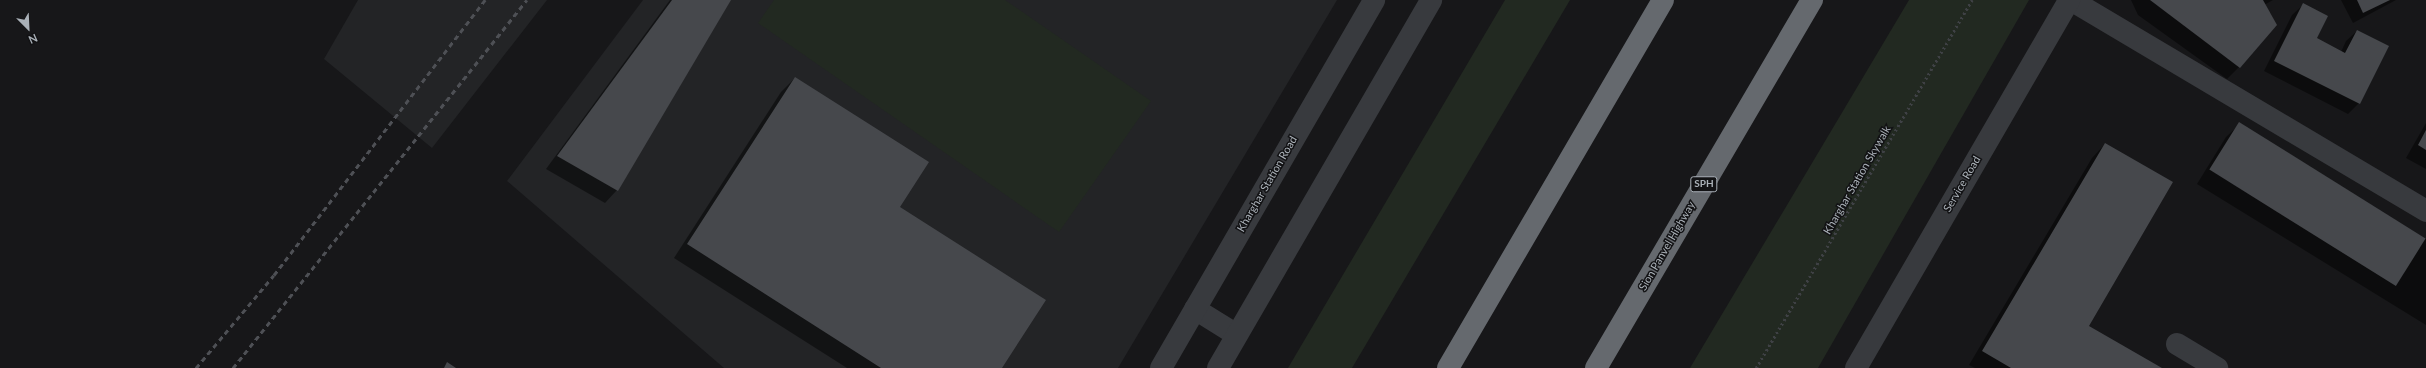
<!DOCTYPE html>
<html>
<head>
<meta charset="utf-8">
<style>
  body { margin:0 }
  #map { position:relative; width:2426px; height:368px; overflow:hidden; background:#171719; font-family:Lato,sans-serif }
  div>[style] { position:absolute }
  .built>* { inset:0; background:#232426 }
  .green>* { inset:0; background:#222921 }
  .shadow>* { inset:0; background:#0007 }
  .building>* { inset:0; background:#46484c; transform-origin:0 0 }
  .path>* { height:2.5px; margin-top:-1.25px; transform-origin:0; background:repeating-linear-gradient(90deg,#3f4145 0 2px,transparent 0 5px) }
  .minor>* { height:22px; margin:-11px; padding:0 11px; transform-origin:11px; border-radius:11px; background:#383a3e }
  .tertiary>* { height:22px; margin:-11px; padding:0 11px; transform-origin:11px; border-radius:11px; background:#383a3e }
  .motorway>* { height:22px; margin:-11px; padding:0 11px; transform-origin:11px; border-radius:11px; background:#65696e }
  .rail>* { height:3px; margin-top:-1.5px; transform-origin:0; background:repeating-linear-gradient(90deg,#4e5055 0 5px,transparent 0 9px) }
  span { translate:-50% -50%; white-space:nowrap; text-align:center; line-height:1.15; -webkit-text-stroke:3px #121214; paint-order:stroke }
  .shield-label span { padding:1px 3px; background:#121214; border:1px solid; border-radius:3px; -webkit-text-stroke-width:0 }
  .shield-label { font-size:10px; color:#aab1b8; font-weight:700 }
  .street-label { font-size:11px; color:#aab1b8 }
  .north { position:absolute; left:8px; top:8px; width:40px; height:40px; -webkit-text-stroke:3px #121214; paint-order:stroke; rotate:156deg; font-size:11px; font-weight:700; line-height:16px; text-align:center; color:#aab1b8 }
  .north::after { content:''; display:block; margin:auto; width:14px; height:18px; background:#aab1b8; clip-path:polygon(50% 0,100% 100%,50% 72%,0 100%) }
</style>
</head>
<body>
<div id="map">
  <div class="built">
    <i style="clip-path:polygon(358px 0,547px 0,432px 148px,324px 59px)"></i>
    <i style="clip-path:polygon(643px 0,1337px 0,1118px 368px,724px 368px,507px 181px)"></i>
  </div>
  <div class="green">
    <i style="clip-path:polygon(774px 0,1005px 0,1151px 101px,1059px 232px,758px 23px)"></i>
    <i style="clip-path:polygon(1505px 0,1570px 0,1352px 368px,1288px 368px)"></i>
    <i style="clip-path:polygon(1909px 0,2029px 0,1818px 368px,1690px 368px)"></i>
  </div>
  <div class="shadow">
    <i style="clip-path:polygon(670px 0,729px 0,617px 190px,605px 203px,546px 169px)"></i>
    <i style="clip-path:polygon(2131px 0,2273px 0,2264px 5px,2239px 67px,2227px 79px,2138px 15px)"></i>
    <i style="clip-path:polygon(2341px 0,2396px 0,2353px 23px)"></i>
    <i style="clip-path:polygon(2303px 5px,2315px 39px,2341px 52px,2346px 41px,2357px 31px,2388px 46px,2359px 103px,2348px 114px,2264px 71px,2292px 15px)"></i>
    <i style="clip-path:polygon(795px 78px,899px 207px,1001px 368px,847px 368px,674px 258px,781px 92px)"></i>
    <i style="clip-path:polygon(2426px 123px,2426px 169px,2406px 158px)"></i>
    <i style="clip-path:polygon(2240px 124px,2426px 239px,2426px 325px,2197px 184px,2226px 137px)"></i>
    <i style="clip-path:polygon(2105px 144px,2087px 326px,2160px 368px,1975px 368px,1969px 365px,2092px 158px)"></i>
  </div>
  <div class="building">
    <i style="clip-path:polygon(672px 0,731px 0,618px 191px,557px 156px)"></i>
    <i style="clip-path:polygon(2150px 0,2263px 0,2277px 25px,2240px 68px)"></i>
    <i style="clip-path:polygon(2357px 0,2390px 0,2363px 13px)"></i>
    <i style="clip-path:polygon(2303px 3px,2328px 16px,2317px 38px,2345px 53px,2357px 30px,2389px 46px,2360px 104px,2274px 61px)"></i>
    <i style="clip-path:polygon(795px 77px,929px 162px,900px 207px,1046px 300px,1002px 368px,881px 368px,687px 244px)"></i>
    <i style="left:2239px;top:122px;width:220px;height:56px;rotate:32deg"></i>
    <i style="clip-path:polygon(2426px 130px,2426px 150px,2418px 145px)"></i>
    <i style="clip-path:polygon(2105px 143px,2173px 182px,2089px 326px,2162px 368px,2011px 368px,1982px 351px)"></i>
    <i style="clip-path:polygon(447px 362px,456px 368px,444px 368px)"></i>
  </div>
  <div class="path">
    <i style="left:1756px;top:368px;width:427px;rotate:-59.6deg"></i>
  </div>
  <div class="minor">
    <i style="left:2071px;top:0;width:413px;rotate:30.7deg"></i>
    <i style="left:2177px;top:344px;width:47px;rotate:31deg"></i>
  </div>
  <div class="tertiary">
    <i style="left:1195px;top:309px;width:49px;rotate:31.8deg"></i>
    <i style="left:1161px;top:368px;width:425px;rotate:-59.9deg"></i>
    <i style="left:1218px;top:368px;width:425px;rotate:-59.9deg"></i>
    <i style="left:1856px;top:368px;width:425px;rotate:-59.9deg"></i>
  </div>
  <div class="motorway">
    <i style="left:1448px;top:368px;width:426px;rotate:-59.7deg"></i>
    <i style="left:1596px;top:368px;width:427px;rotate:-59.6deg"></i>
  </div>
  <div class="rail">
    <i style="left:196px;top:368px;width:121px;rotate:-50deg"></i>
    <i style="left:274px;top:275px;width:347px;rotate:-52.5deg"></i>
    <i style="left:233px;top:368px;width:471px;rotate:-51.4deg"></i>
  </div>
  <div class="shield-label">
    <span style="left:1704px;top:184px">SPH</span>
  </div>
  <div class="street-label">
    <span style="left:1857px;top:180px;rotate:-60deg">Kharghar Station Skywalk</span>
    <span style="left:1267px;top:184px;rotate:-60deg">Kharghar Station Road</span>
    <span style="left:1962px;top:184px;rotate:-60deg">Service Road</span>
    <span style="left:1667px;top:246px;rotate:-60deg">Sion Panvel Highway</span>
  </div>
  <div class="north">N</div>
</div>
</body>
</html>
